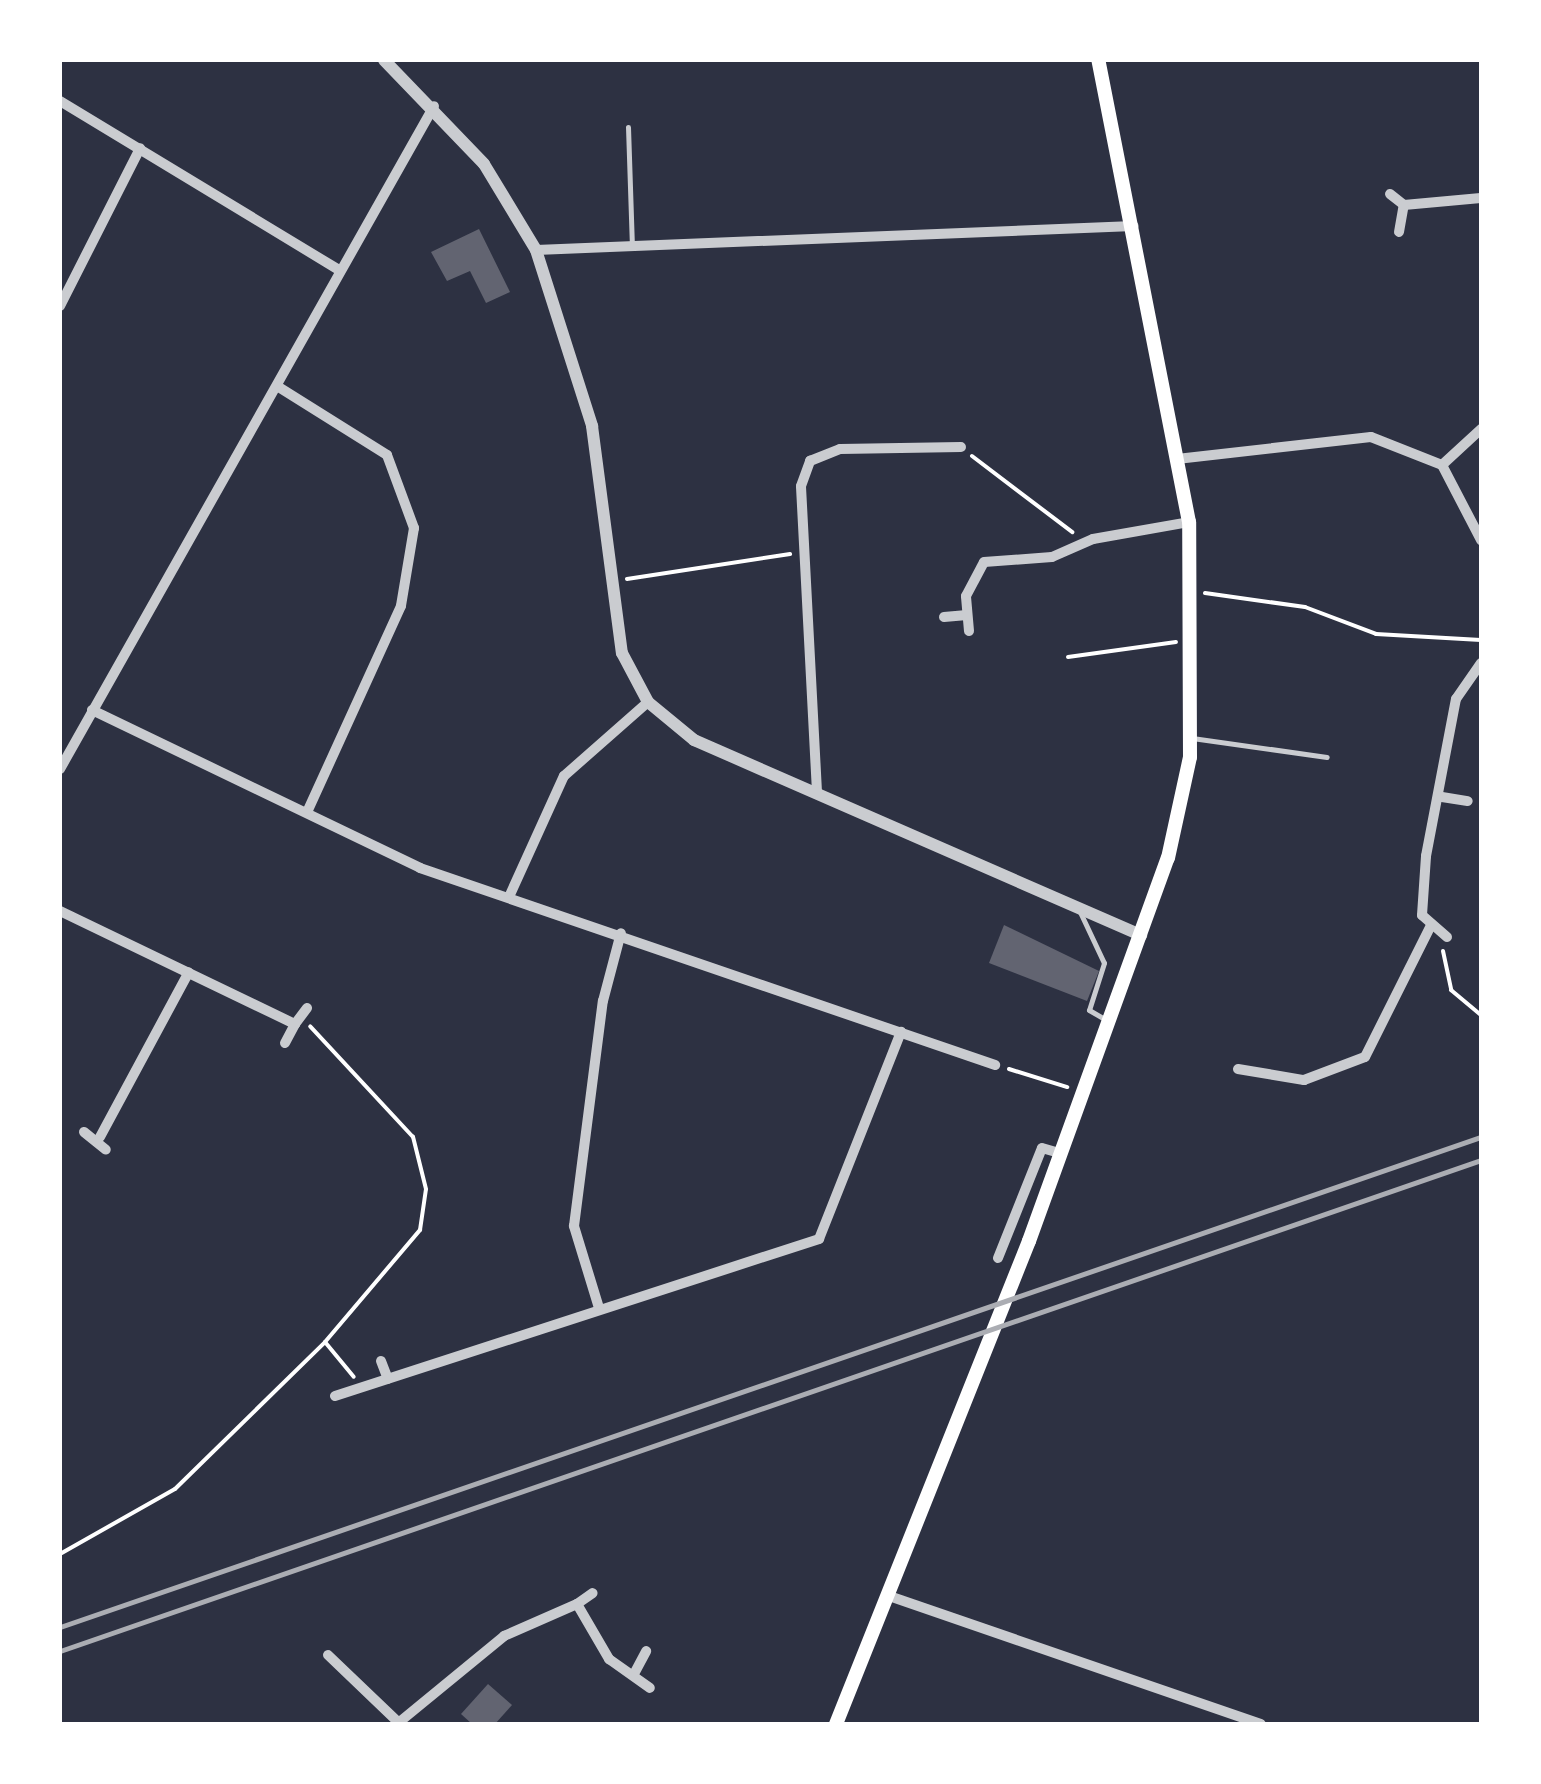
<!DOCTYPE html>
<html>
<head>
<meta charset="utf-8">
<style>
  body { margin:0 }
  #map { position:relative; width:1541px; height:1784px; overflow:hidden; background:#2d3142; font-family:"Fira Sans Condensed",sans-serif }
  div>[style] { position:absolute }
  .building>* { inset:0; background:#626471 }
  .path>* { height:4px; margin:-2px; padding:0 2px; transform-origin:2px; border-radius:2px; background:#fff }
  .service>* { height:5px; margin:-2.5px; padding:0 2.5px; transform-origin:2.5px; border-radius:2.5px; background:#caccd0 }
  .minor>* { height:10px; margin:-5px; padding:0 5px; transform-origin:5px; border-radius:5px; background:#caccd0 }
  .tertiary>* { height:12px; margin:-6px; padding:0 6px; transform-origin:6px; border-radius:6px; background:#caccd0 }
  .secondary>* { height:14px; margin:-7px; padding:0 7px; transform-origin:7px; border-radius:7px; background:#fff }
  .rail>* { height:5px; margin:-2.5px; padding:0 2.5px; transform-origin:2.5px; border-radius:2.5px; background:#abadb3 }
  span { translate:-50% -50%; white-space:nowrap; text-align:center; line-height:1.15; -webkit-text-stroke:8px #fff; paint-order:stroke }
  .frame { position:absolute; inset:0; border:62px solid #fff; pointer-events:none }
</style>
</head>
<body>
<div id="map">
  <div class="building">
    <i style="clip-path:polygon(479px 229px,510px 292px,486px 303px,470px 271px,447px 281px,431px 252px)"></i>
    <i style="clip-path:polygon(1004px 925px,1099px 971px,1087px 1001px,989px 963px)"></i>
    <i style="clip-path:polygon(488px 1684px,512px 1705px,495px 1724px,472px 1724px,461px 1714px)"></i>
  </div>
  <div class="path">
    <i style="left:972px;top:456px;width:126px;rotate:37.2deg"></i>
    <i style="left:627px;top:579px;width:165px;rotate:-8.7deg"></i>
    <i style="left:1205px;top:593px;width:101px;rotate:8deg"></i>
    <i style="left:1305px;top:607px;width:76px;rotate:20.8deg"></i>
    <i style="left:1376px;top:634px;width:105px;rotate:3.3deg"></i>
    <i style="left:1068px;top:657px;width:109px;rotate:-7.9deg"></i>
    <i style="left:1443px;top:951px;width:40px;rotate:78deg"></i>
    <i style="left:1451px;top:990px;width:39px;rotate:40deg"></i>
    <i style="left:1009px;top:1069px;width:61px;rotate:17.2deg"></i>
    <i style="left:325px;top:1342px;width:45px;rotate:50.4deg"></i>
    <i style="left:60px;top:1554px;width:132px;rotate:-29.5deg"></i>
    <i style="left:175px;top:1489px;width:210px;rotate:-44.4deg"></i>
    <i style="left:325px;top:1342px;width:147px;rotate:-49.7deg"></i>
    <i style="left:420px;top:1230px;width:41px;rotate:-81.7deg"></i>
    <i style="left:426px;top:1189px;width:54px;rotate:-104deg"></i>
    <i style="left:413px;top:1137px;width:151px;rotate:-132.9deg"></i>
  </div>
  <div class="service">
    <i style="left:628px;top:127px;width:119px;rotate:88.1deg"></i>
    <i style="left:1192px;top:738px;width:136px;rotate:8deg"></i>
    <i style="left:1080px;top:912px;width:56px;rotate:64.8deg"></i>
    <i style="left:1104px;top:963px;width:49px;rotate:107.7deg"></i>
    <i style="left:1089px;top:1010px;width:20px;rotate:30deg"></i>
  </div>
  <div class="minor">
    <i style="left:60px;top:101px;width:326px;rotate:31.2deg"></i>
    <i style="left:1390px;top:194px;width:18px;rotate:38deg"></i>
    <i style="left:1404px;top:205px;width:77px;rotate:-5.2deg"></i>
    <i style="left:1399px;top:232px;width:27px;rotate:-80deg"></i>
    <i style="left:536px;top:250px;width:598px;rotate:-2.3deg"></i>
    <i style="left:60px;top:306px;width:177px;rotate:-63.1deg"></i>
    <i style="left:277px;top:386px;width:130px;rotate:32.1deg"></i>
    <i style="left:387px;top:455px;width:78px;rotate:69.7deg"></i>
    <i style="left:414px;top:528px;width:79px;rotate:99.5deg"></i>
    <i style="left:401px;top:606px;width:226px;rotate:114.5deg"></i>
    <i style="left:1177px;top:459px;width:195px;rotate:-6.5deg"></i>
    <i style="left:1371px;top:437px;width:76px;rotate:21.5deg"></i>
    <i style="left:1442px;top:465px;width:85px;rotate:62.5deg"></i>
    <i style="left:1442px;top:465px;width:53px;rotate:-42.7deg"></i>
    <i style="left:944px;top:617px;width:23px;rotate:-5deg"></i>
    <i style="left:969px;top:631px;width:35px;rotate:-95deg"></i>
    <i style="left:966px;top:596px;width:38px;rotate:-62deg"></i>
    <i style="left:984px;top:562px;width:68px;rotate:-4.2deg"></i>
    <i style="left:1052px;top:557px;width:45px;rotate:-23.7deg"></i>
    <i style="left:1093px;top:539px;width:97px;rotate:-10deg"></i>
    <i style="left:92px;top:710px;width:364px;rotate:25.7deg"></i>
    <i style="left:420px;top:868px;width:608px;rotate:18.91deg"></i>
    <i style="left:60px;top:769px;width:761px;rotate:-60.57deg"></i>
    <i style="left:817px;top:792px;width:306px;rotate:-93deg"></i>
    <i style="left:801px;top:486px;width:27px;rotate:-70deg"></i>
    <i style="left:810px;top:461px;width:32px;rotate:-22deg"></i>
    <i style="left:840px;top:449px;width:121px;rotate:-0.9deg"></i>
    <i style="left:1442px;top:797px;width:26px;rotate:9deg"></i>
    <i style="left:509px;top:897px;width:133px;rotate:-65.6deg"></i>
    <i style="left:564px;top:776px;width:112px;rotate:-41.4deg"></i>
    <i style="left:60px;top:911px;width:261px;rotate:25.7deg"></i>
    <i style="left:295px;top:1024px;width:20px;rotate:-53deg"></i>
    <i style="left:1447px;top:937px;width:33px;rotate:-139deg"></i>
    <i style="left:1422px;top:915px;width:59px;rotate:-86.1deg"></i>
    <i style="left:1426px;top:856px;width:160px;rotate:-79.2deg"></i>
    <i style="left:1456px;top:699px;width:44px;rotate:-55.2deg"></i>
    <i style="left:285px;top:1043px;width:21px;rotate:-62deg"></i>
    <i style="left:1238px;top:1069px;width:67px;rotate:9.5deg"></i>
    <i style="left:1304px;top:1080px;width:65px;rotate:-20.7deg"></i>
    <i style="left:1365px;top:1057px;width:148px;rotate:-63.4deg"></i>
    <i style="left:84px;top:1132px;width:28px;rotate:39deg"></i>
    <i style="left:100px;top:1137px;width:187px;rotate:-61.7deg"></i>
    <i style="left:998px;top:1258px;width:118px;rotate:-68.2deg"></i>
    <i style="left:1042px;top:1148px;width:18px;rotate:16deg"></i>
    <i style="left:599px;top:1308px;width:86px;rotate:-107deg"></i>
    <i style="left:574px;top:1226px;width:227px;rotate:-82.7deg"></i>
    <i style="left:603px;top:1001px;width:70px;rotate:-75.2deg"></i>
    <i style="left:381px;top:1361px;width:19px;rotate:69deg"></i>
    <i style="left:335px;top:1396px;width:509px;rotate:-17.97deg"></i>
    <i style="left:819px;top:1239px;width:223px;rotate:-68.4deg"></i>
    <i style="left:892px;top:1597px;width:390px;rotate:19deg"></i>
    <i style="left:577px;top:1604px;width:19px;rotate:-35deg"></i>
    <i style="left:328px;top:1655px;width:97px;rotate:43.7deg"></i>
    <i style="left:634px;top:1674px;width:26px;rotate:-62deg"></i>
    <i style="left:397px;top:1724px;width:139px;rotate:-39.4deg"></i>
    <i style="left:504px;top:1636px;width:80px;rotate:-23.7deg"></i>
    <i style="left:577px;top:1604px;width:64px;rotate:59.8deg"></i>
    <i style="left:609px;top:1659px;width:50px;rotate:35.3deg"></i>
  </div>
  <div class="tertiary">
    <i style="left:384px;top:60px;width:144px;rotate:46.1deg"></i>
    <i style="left:484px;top:164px;width:100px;rotate:58.8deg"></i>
    <i style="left:536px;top:250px;width:185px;rotate:72.3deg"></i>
    <i style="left:592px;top:426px;width:229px;rotate:82.5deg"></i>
    <i style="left:622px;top:653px;width:55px;rotate:62deg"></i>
    <i style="left:648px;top:702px;width:60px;rotate:39.6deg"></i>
    <i style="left:694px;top:740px;width:488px;rotate:23.6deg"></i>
  </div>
  <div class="secondary">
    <i style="left:836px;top:1724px;width:520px;rotate:-68.22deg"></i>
    <i style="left:1029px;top:1241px;width:407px;rotate:-70.1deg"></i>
    <i style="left:1168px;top:858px;width:103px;rotate:-77.7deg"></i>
    <i style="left:1190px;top:757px;width:235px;rotate:-90.2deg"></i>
    <i style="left:1189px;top:522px;width:471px;rotate:-101.1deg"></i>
  </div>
  <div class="rail">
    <i style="left:60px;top:1627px;width:1503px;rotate:-19.03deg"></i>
    <i style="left:60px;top:1651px;width:1503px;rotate:-19.06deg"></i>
  </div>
  <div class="frame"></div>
</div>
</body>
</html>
